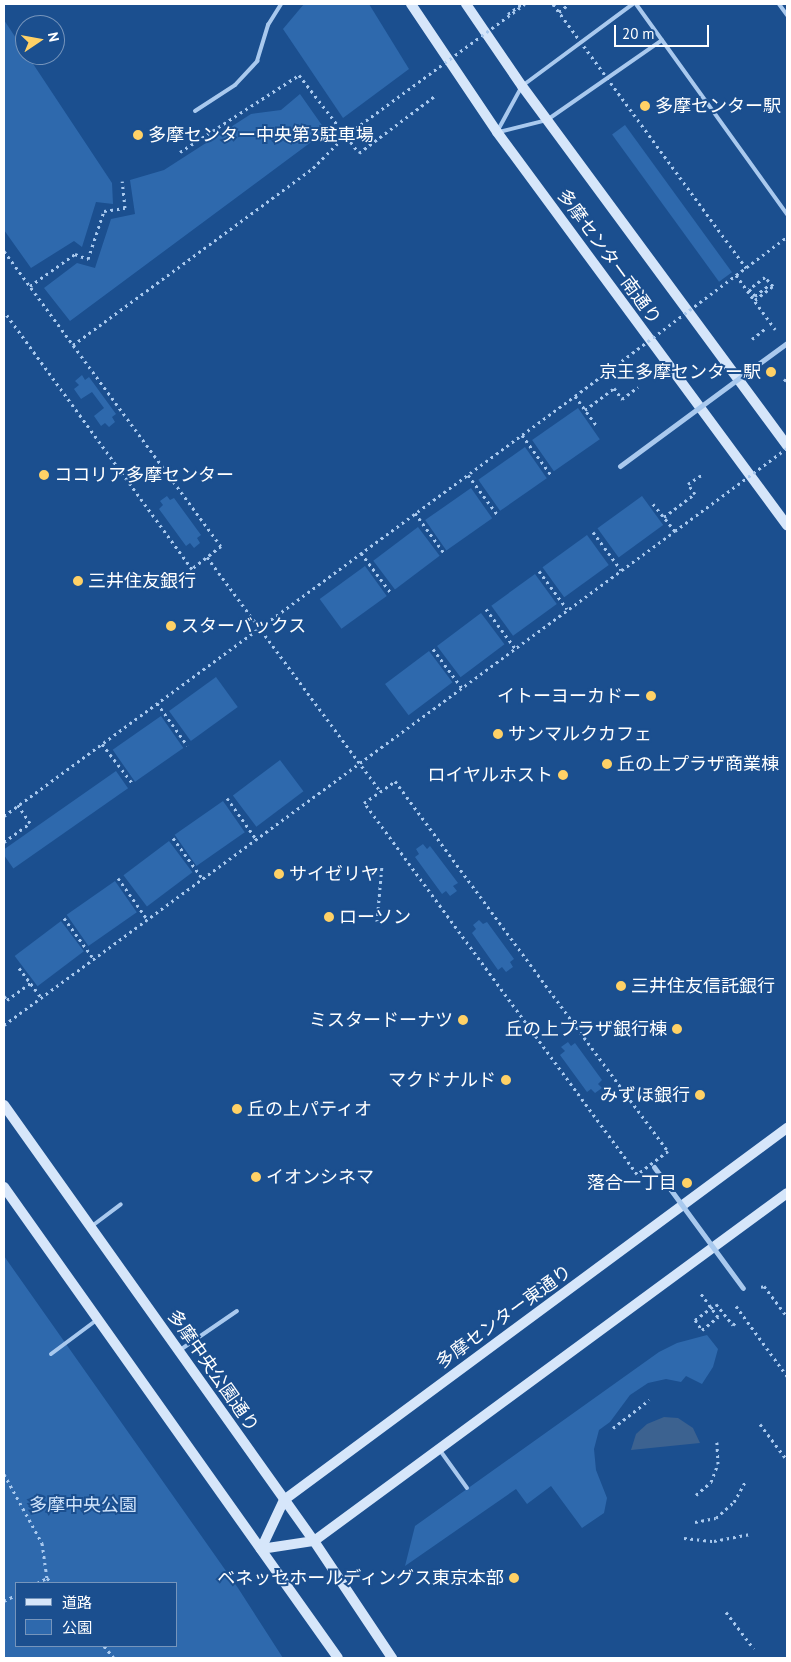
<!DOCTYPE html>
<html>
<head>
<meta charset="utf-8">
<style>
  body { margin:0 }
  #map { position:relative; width:791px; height:1662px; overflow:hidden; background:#1b4f8f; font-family:"PT Sans","Noto Sans JP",sans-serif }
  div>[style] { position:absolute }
  .green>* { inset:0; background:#2e69ad; transform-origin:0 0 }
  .water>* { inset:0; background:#3c6290 }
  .path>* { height:3px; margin-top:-1.5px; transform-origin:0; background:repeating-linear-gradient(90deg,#a9c9ee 0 2.5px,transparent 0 6.5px) }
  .lane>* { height:4px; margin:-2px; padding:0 2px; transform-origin:2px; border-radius:2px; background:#a9c9ee }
  .secondary>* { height:10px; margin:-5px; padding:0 5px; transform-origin:5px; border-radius:5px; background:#d6e6fa }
  .path-bridge>* { height:3px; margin-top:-1.5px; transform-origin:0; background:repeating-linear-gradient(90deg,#a9c9ee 0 2.5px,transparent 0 6.5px) }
  .street-bridge>* { height:5px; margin:-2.5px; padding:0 2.5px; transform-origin:2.5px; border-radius:2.5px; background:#a9c9ee }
  .dots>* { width:14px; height:14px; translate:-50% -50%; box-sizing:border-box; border:2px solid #1b4f8f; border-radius:50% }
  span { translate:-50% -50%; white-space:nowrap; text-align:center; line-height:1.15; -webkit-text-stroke:4px #1b4f8f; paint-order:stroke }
  .poi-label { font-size:18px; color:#fff }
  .left { translate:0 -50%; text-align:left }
  .right { translate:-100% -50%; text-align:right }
  .street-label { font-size:18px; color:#fff }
  .park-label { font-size:18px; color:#cfe3fa }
  .frame { position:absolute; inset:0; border:5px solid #fff; pointer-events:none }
  .legend { position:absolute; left:15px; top:1582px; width:162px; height:65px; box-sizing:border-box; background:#1b4f8f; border:1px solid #7695bc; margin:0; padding:6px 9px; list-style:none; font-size:15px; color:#fff }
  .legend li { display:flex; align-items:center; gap:10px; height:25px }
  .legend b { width:25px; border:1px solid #7695bc }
  .north { position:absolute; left:15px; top:15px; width:50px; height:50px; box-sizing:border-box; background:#1b4f8f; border:1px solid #7695bc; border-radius:50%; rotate:78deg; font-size:14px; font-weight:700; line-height:20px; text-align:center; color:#fff }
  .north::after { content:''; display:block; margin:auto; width:18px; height:22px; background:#ffd166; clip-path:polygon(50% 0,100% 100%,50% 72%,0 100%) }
  .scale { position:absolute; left:614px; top:25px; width:95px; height:22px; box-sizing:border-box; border:2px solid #fff; border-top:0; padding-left:6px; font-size:15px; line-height:18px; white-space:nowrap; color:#fff; -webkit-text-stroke:4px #1b4f8f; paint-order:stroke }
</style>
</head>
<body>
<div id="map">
  <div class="green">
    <i style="clip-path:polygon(304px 4px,369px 4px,409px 69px,343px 118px,283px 29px)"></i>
    <i style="clip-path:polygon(4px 20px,112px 183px,113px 204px,96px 202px,82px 247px,74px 241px,31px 268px,4px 230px)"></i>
    <i style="clip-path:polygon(300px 94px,326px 131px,70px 321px,44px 288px,77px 263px,95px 268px,111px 219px,135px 214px,130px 180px,164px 170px,251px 114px,281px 110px)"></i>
    <i style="left:625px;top:125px;width:182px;height:16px;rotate:54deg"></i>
    <i style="clip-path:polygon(82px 375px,85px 380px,89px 377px,116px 414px,112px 417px,115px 422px,109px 427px,105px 423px,101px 426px,94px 416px,104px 408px,92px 392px,81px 399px,74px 389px,79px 385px,75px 381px)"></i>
    <i style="left:578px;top:408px;width:38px;height:56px;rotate:55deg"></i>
    <i style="left:525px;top:447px;width:38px;height:57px;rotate:55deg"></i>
    <i style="left:471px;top:488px;width:37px;height:56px;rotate:55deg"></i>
    <i style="clip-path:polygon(167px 496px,170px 500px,174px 498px,201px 535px,197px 538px,200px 543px,194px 548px,190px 543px,186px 546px,159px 509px,163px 505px,160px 501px)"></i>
    <i style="left:642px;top:496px;width:36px;height:55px;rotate:54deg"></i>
    <i style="left:418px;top:527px;width:36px;height:56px;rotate:53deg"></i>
    <i style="left:587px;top:535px;width:37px;height:55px;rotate:54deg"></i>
    <i style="left:365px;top:566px;width:37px;height:56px;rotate:54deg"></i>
    <i style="left:535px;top:574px;width:37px;height:54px;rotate:54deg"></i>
    <i style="left:481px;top:613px;width:39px;height:55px;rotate:53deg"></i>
    <i style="left:429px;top:651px;width:39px;height:55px;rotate:53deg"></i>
    <i style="left:216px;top:677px;width:37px;height:58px;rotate:54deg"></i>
    <i style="left:161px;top:716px;width:39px;height:59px;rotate:55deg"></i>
    <i style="left:280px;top:760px;width:39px;height:59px;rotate:53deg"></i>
    <i style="left:116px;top:771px;width:21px;height:140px;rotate:55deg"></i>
    <i style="left:223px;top:801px;width:38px;height:59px;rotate:55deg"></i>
    <i style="left:169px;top:841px;width:39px;height:57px;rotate:53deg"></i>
    <i style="clip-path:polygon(423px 844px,427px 849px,430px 846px,458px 883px,453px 886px,457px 891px,450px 896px,446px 891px,442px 894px,415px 857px,419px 854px,416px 849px)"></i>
    <i style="left:115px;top:881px;width:38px;height:59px;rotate:55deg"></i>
    <i style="clip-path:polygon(479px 920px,483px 924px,487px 922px,514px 959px,510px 962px,513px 967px,506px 972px,502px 967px,498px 970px,472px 933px,476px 929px,473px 925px)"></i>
    <i style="left:61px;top:921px;width:38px;height:58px;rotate:53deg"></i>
    <i style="clip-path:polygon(568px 1042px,571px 1046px,575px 1043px,602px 1080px,598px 1084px,602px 1088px,595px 1093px,591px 1089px,587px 1092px,560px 1055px,565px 1051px,561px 1047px)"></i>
    <i style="clip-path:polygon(evenodd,4px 1256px,238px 1588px,283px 1658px,4px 1658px,4px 1256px,16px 1583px,176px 1583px,176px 1646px,16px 1646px,16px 1583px)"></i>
    <i style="clip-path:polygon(707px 1335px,718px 1349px,713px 1367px,702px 1384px,686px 1376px,681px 1382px,666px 1379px,648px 1383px,630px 1395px,610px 1422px,599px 1430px,594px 1449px,596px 1470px,607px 1498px,604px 1513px,582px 1528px,551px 1486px,527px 1504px,516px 1489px,405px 1566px,415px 1526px,659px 1352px,677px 1343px)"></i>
  </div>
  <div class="water">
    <i style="clip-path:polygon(664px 1417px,678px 1418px,693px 1428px,700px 1443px,631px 1450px,636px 1434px,647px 1424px)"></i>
  </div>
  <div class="path">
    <i style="left:559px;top:12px;width:13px;rotate:-39deg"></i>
    <i style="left:508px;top:14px;width:17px;rotate:-36deg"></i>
    <i style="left:180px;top:152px;width:142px;rotate:-32.9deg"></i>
    <i style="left:299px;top:75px;width:98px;rotate:52.4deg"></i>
    <i style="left:359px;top:153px;width:96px;rotate:-37deg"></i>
    <i style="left:4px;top:251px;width:366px;rotate:53.7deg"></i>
    <i style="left:221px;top:546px;width:37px;rotate:142deg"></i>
    <i style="left:192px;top:569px;width:319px;rotate:-126.1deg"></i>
    <i style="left:736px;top:275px;width:67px;rotate:54.2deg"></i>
    <i style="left:30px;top:286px;width:55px;rotate:-35.4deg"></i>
    <i style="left:75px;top:254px;width:14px;rotate:21deg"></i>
    <i style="left:88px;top:259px;width:51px;rotate:-71.6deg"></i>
    <i style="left:104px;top:211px;width:21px;rotate:-8deg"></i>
    <i style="left:125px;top:208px;width:27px;rotate:-96deg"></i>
    <i style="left:755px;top:300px;width:23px;rotate:-38deg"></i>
    <i style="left:773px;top:286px;width:12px;rotate:-132deg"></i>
    <i style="left:765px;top:277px;width:20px;rotate:143deg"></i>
    <i style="left:749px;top:289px;width:9px;rotate:49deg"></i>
    <i style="left:755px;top:296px;width:18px;rotate:-38deg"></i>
    <i style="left:752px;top:339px;width:18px;rotate:-38deg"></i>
    <i style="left:73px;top:345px;width:298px;rotate:-36.4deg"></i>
    <i style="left:313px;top:168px;width:45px;rotate:-45deg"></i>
    <i style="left:784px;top:381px;width:4px;rotate:-45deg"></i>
    <i style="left:585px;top:410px;width:36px;rotate:-37deg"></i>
    <i style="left:614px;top:388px;width:14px;rotate:54deg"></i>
    <i style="left:622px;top:399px;width:20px;rotate:-37deg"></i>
    <i style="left:522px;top:435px;width:49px;rotate:54.1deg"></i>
    <i style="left:468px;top:475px;width:49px;rotate:53.4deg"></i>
    <i style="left:415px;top:513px;width:49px;rotate:54.1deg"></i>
    <i style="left:664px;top:517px;width:39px;rotate:-37deg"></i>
    <i style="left:695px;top:494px;width:12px;rotate:-125deg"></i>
    <i style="left:688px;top:484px;width:18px;rotate:-34deg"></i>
    <i style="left:593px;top:532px;width:47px;rotate:53.6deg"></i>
    <i style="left:361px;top:553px;width:50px;rotate:53.1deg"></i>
    <i style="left:207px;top:557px;width:291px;rotate:53.5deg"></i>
    <i style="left:539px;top:571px;width:47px;rotate:53.6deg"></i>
    <i style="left:486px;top:609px;width:49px;rotate:53.4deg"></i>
    <i style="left:433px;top:649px;width:49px;rotate:53.4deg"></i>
    <i style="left:157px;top:703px;width:52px;rotate:54.5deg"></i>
    <i style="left:102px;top:744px;width:51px;rotate:52.2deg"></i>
    <i style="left:395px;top:781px;width:460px;rotate:53.6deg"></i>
    <i style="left:668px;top:1151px;width:39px;rotate:143deg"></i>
    <i style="left:637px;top:1174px;width:461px;rotate:-126.3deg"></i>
    <i style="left:364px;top:803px;width:38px;rotate:-35deg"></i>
    <i style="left:227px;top:798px;width:50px;rotate:54.7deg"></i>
    <i style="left:4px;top:816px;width:709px;rotate:-36.34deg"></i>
    <i style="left:575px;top:396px;width:37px;rotate:54deg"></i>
    <i style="left:173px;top:838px;width:49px;rotate:54.1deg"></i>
    <i style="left:4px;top:842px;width:32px;rotate:-36deg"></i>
    <i style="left:30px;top:823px;width:22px;rotate:-124deg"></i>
    <i style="left:118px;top:878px;width:50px;rotate:54.7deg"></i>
    <i style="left:64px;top:918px;width:49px;rotate:54.1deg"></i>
    <i style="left:377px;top:922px;width:57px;rotate:-85deg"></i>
    <i style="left:19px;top:968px;width:36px;rotate:53deg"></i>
    <i style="left:4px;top:996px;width:5px;rotate:53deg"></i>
    <i style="left:7px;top:1000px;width:29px;rotate:-36deg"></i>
    <i style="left:4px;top:1025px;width:833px;rotate:-36.36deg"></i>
    <i style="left:675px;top:531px;width:38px;rotate:-129deg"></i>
    <i style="left:761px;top:1287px;width:3px;rotate:-18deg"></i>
    <i style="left:764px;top:1286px;width:38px;rotate:53deg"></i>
    <i style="left:716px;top:1304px;width:27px;rotate:51deg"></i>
    <i style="left:733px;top:1325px;width:3px;rotate:-45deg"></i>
    <i style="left:736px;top:1306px;width:87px;rotate:53.9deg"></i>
    <i style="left:695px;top:1320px;width:12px;rotate:55deg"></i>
    <i style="left:702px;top:1330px;width:21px;rotate:-39deg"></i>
    <i style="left:718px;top:1317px;width:32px;rotate:-126deg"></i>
    <i style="left:760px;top:1424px;width:45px;rotate:53.1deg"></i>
    <i style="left:613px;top:1428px;width:46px;rotate:-37.9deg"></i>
    <i style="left:4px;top:1474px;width:79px;rotate:61.2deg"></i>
    <i style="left:42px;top:1543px;width:35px;rotate:82deg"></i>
    <i style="left:47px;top:1578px;width:7px;rotate:45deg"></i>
    <i style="left:696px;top:1495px;width:20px;rotate:-41deg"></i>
    <i style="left:711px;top:1482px;width:19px;rotate:-69deg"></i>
    <i style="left:718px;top:1464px;width:22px;rotate:-93deg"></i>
    <i style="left:695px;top:1522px;width:21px;rotate:-11deg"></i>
    <i style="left:716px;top:1518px;width:24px;rotate:-42deg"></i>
    <i style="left:734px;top:1502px;width:25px;rotate:-61deg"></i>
    <i style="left:684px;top:1538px;width:30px;rotate:6deg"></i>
    <i style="left:714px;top:1541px;width:38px;rotate:-11deg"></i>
    <i style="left:37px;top:1583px;width:11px;rotate:-27deg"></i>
    <i style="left:4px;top:1601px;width:13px;rotate:-27deg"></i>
    <i style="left:726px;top:1612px;width:46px;rotate:52.9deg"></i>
    <i style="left:104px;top:1646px;width:16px;rotate:50deg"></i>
  </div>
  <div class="lane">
    <i style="left:636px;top:4px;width:259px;rotate:54.3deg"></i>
    <i style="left:779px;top:4px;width:14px;rotate:54deg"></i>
    <i style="left:195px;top:111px;width:48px;rotate:-33deg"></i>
    <i style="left:235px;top:85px;width:33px;rotate:-47deg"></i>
    <i style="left:257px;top:61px;width:38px;rotate:-73deg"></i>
    <i style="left:268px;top:25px;width:25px;rotate:-58deg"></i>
    <i style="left:498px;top:130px;width:50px;rotate:-61.4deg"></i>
    <i style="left:522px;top:86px;width:138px;rotate:-36.5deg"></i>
    <i style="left:499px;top:132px;width:49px;rotate:-14deg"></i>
    <i style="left:547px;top:120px;width:140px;rotate:-34.8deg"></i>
    <i style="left:92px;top:1226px;width:36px;rotate:-37deg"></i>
    <i style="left:180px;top:1350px;width:69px;rotate:-34.4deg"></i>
    <i style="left:51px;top:1354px;width:59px;rotate:-36.7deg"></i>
    <i style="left:439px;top:1449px;width:48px;rotate:54.3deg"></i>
  </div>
  <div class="secondary">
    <i style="left:411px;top:4px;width:154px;rotate:56.1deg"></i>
    <i style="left:497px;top:132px;width:489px;rotate:53.6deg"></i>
    <i style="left:466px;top:4px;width:99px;rotate:55.7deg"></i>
    <i style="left:522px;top:86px;width:447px;rotate:53.6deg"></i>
    <i style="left:4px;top:1105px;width:535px;rotate:54.59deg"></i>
    <i style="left:314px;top:1541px;width:141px;rotate:56.3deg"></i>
    <i style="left:4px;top:1187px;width:577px;rotate:54.66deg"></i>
    <i style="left:261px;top:1549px;width:54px;rotate:-64.9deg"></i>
    <i style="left:284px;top:1500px;width:626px;rotate:-36.49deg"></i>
    <i style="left:261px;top:1549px;width:54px;rotate:-8.6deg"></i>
    <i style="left:314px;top:1541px;width:587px;rotate:-36.34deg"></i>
  </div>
  <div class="path-bridge">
    <i style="left:553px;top:4px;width:327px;rotate:53.8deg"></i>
    <i style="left:345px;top:136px;width:223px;rotate:-36.3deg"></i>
    <i style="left:575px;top:396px;width:265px;rotate:-36.9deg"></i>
    <i style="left:675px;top:531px;width:139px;rotate:-36.5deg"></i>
    <i style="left:695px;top:1320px;width:26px;rotate:-37deg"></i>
  </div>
  <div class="street-bridge">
    <i style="left:620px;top:466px;width:207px;rotate:-36.4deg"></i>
    <i style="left:654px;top:1167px;width:150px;rotate:53.7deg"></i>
  </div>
  <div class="dots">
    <i style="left:645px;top:106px;background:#ffd166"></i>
    <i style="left:138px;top:135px;background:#ffd166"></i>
    <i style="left:771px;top:372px;background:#ffd166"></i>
    <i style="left:44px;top:475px;background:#ffd166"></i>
    <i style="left:78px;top:581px;background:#ffd166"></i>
    <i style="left:171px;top:626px;background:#ffd166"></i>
    <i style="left:651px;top:696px;background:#ffd166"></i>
    <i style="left:498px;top:734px;background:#ffd166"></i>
    <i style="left:607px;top:764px;background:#ffd166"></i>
    <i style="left:563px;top:775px;background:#ffd166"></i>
    <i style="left:279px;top:874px;background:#ffd166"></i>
    <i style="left:329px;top:917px;background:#ffd166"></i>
    <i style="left:621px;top:986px;background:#ffd166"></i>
    <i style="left:463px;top:1020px;background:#ffd166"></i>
    <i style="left:677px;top:1029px;background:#ffd166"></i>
    <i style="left:506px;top:1080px;background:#ffd166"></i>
    <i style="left:700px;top:1095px;background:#ffd166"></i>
    <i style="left:237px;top:1109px;background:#ffd166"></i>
    <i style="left:256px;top:1177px;background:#ffd166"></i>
    <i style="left:687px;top:1183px;background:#ffd166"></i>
    <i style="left:514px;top:1578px;background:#ffd166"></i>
  </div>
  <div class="poi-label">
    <span class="left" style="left:655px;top:106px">多摩センター駅</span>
    <span class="left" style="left:148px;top:135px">多摩センター中央第3駐車場</span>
    <span class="right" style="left:761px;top:372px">京王多摩センター駅</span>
    <span class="left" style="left:54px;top:475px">ココリア多摩センター</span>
    <span class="left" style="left:88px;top:581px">三井住友銀行</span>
    <span class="left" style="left:181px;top:626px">スターバックス</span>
    <span class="right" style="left:641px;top:696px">イトーヨーカドー</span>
    <span class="left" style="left:508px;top:734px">サンマルクカフェ</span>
    <span class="left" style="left:617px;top:764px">丘の上プラザ商業棟</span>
    <span class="right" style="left:553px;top:775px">ロイヤルホスト</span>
    <span class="left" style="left:289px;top:874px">サイゼリヤ</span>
    <span class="left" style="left:339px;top:917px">ローソン</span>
    <span class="left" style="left:631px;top:986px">三井住友信託銀行</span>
    <span class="right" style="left:453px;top:1020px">ミスタードーナツ</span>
    <span class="right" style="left:667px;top:1029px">丘の上プラザ銀行棟</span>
    <span class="right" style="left:496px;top:1080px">マクドナルド</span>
    <span class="right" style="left:690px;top:1095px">みずほ銀行</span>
    <span class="left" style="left:247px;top:1109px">丘の上パティオ</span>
    <span class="left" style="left:266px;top:1177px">イオンシネマ</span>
    <span class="right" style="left:677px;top:1183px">落合一丁目</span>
    <span class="right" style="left:504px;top:1578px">ベネッセホールディングス東京本部</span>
  </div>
  <div class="street-label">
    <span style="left:609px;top:257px;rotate:54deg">多摩センター南通り</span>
    <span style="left:504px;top:1317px;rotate:-36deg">多摩センター東通り</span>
    <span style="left:213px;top:1371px;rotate:55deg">多摩中央公園通り</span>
  </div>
  <div class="park-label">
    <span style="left:83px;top:1505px">多摩中央公園</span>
  </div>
  <div class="frame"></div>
  <ul class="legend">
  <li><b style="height:6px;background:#d6e6fa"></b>道路</li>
  <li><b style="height:14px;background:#2e69ad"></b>公園</li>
  </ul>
  <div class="north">N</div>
  <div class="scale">20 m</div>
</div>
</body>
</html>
